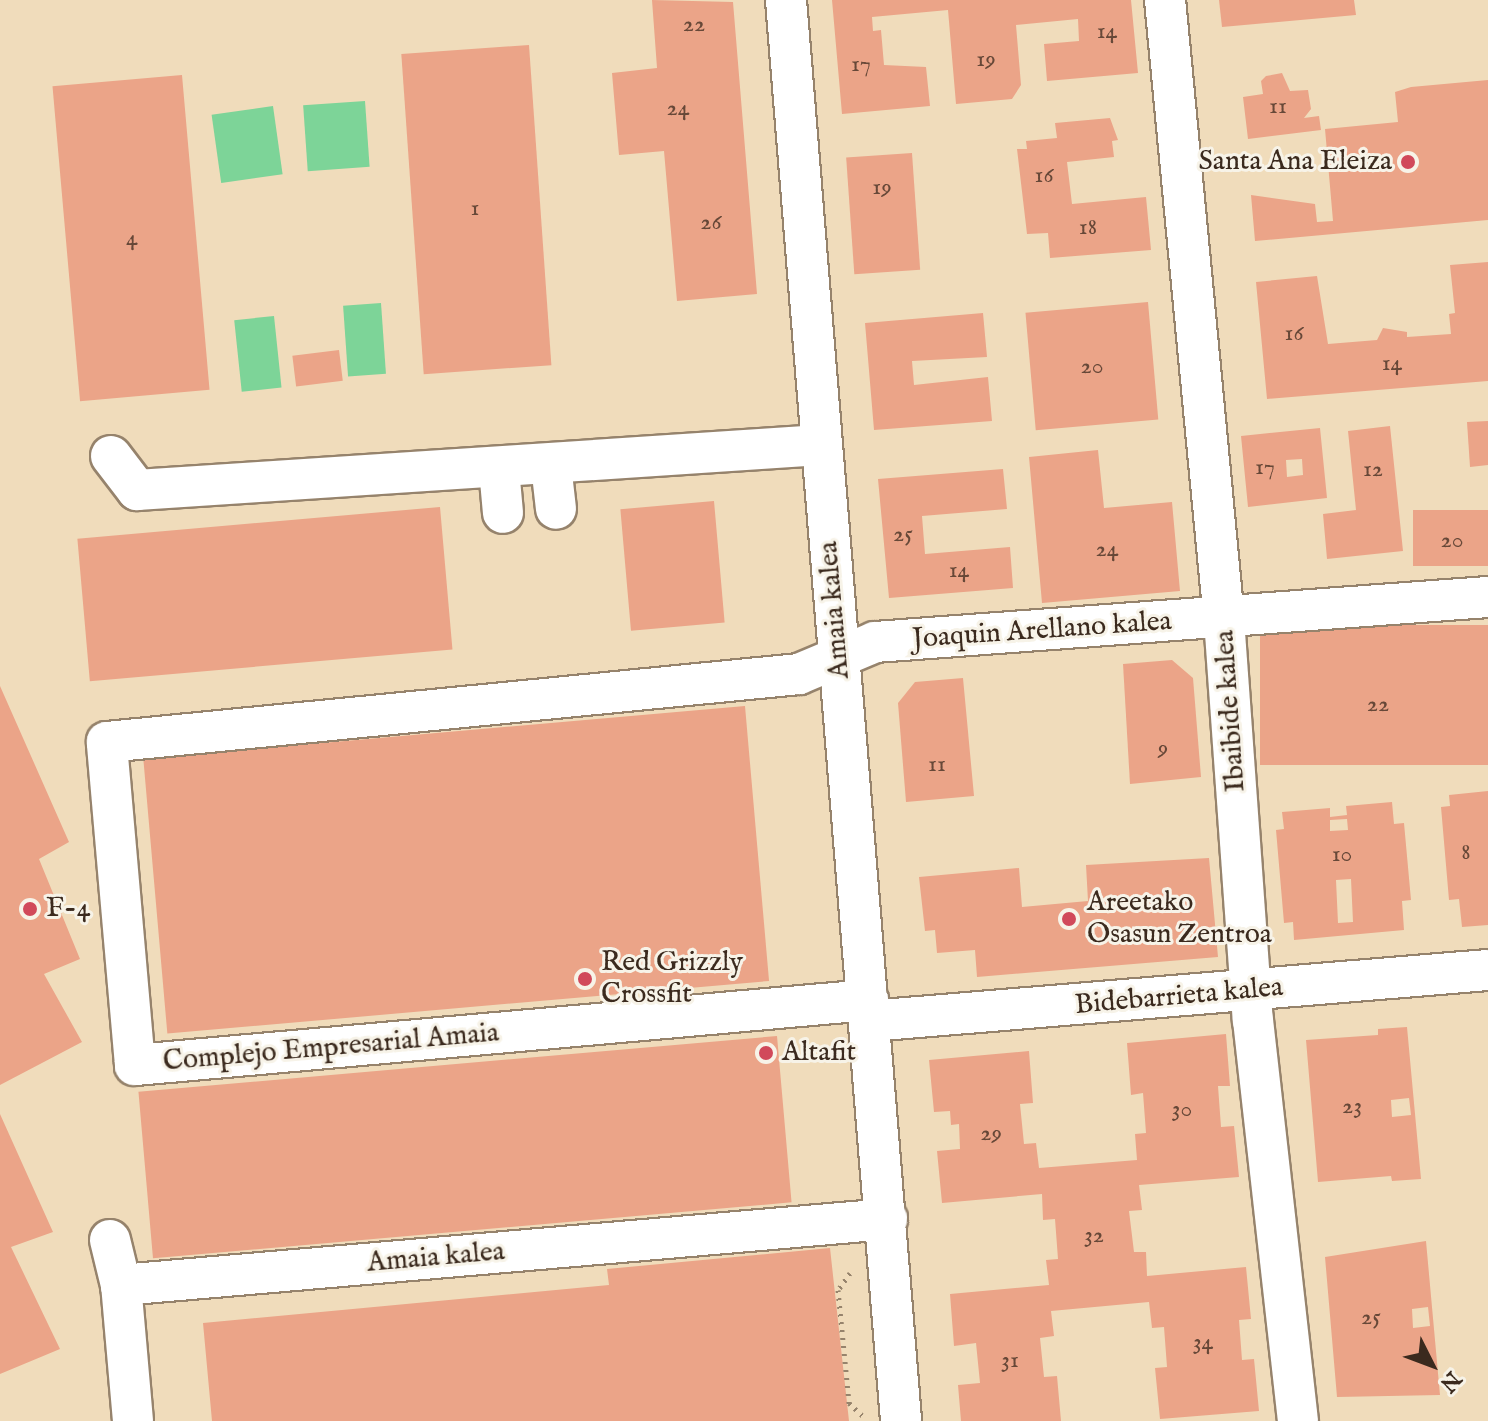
<!DOCTYPE html>
<html>
<head>
<meta charset="utf-8">
<style>
  body { margin:0 }
  #map { position:relative; width:1488px; height:1421px; overflow:hidden; background:#f0dcbb; font-family:"IM FELL English",serif }
  div>[style] { position:absolute }
  .green>* { inset:0; background:#7dd498; transform-origin:0 0 }
  .building>* { inset:0; background:#eba488; transform-origin:0 0 }
  .path>* { height:5px; margin-top:-2.5px; transform-origin:0; background:repeating-linear-gradient(90deg,#96836c 0 2px,transparent 0 8px) }
  .roads { filter:drop-shadow(2px 0 #96836c) drop-shadow(-2px 0 #96836c) drop-shadow(0 2px #96836c) drop-shadow(0 -2px #96836c) }
  .minor>* { height:40px; margin:-20px; padding:0 20px; transform-origin:20px; border-radius:20px; background:#fff }
  .dots>* { width:22px; height:22px; translate:-50% -50%; box-sizing:border-box; border:4px solid #f7f3e8; border-radius:50% }
  span { translate:-50% -50%; white-space:nowrap; text-align:center; line-height:1.15; -webkit-text-stroke:6px #f7f3e8; paint-order:stroke }
  .number-label { font-size:24px; color:#674838 }
  .number-label span { -webkit-text-stroke-width:0 }
  .poi-label { font-size:28px; color:#3b2a1e }
  .right { translate:-100% -50%; text-align:right }
  .left { translate:0 -50%; text-align:left }
  .street-label { font-size:28px; color:#3b2a1e }
  .north { position:absolute; left:1392px; top:1325px; width:80px; height:80px; -webkit-text-stroke:6px #f7f3e8; paint-order:stroke; rotate:132deg; font-size:22px; font-weight:700; line-height:32px; text-align:center; color:#3b2a1e }
  .north::after { content:''; display:block; margin:auto; width:28px; height:36px; background:#3b2a1e; clip-path:polygon(50% 0,100% 100%,50% 72%,0 100%) }
</style>
</head>
<body>
<div id="map">
  <div class="green">
    <i style="left:365px;top:101px;width:66px;height:62px;rotate:86deg"></i>
    <i style="left:273px;top:106px;width:69px;height:62px;rotate:82deg"></i>
    <i style="left:381px;top:303px;width:71px;height:38px;rotate:86deg"></i>
    <i style="left:274px;top:316px;width:72px;height:40px;rotate:84deg"></i>
  </div>
  <div class="building">
    <i style="clip-path:polygon(652px 0,733px 2px,757px 294px,677px 301px,664px 151px,619px 155px,612px 73px,657px 68px)"></i>
    <i style="clip-path:polygon(832px 0,1131px 0,1138px 73px,1047px 81px,1044px 44px,1079px 41px,1078px 19px,1016px 25px,1021px 85px,1012px 99px,956px 104px,948px 10px,872px 17px,873px 31px,881px 30px,884px 65px,926px 67px,930px 106px,842px 114px)"></i>
    <i style="clip-path:polygon(1219px 0,1354px 0,1356px 15px,1222px 27px)"></i>
    <i style="left:529px;top:45px;width:321px;height:128px;rotate:86deg"></i>
    <i style="clip-path:polygon(1282px 73px,1290px 91px,1308px 90px,1311px 109px,1304px 118px,1319px 116px,1321px 130px,1248px 139px,1243px 97px,1263px 94px,1261px 81px,1266px 76px)"></i>
    <i style="left:182px;top:75px;width:316px;height:130px;rotate:85deg"></i>
    <i style="clip-path:polygon(1488px 80px,1488px 220px,1255px 241px,1251px 195px,1315px 204px,1317px 222px,1333px 221px,1325px 129px,1398px 122px,1395px 92px,1411px 87px)"></i>
    <i style="clip-path:polygon(1110px 118px,1118px 140px,1112px 141px,1114px 157px,1067px 162px,1072px 204px,1146px 197px,1151px 250px,1050px 258px,1048px 233px,1027px 234px,1017px 149px,1027px 149px,1026px 141px,1057px 138px,1055px 123px)"></i>
    <i style="left:912px;top:153px;width:117px;height:66px;rotate:86deg"></i>
    <i style="clip-path:polygon(1488px 262px,1488px 381px,1267px 399px,1256px 282px,1317px 276px,1328px 344px,1377px 340px,1383px 328px,1407px 332px,1407px 337px,1451px 334px,1449px 314px,1455px 313px,1450px 265px)"></i>
    <i style="left:1148px;top:302px;width:118px;height:123px;rotate:85deg"></i>
    <i style="clip-path:polygon(983px 313px,987px 357px,912px 361px,914px 385px,988px 377px,992px 421px,874px 430px,865px 323px)"></i>
    <i style="left:339px;top:350px;width:31px;height:47px;rotate:83deg"></i>
    <i style="clip-path:polygon(1488px 421px,1488px 465px,1470px 467px,1467px 422px)"></i>
    <i style="clip-path:polygon(1390px 426px,1403px 551px,1327px 559px,1323px 514px,1356px 510px,1348px 431px)"></i>
    <i style="clip-path:polygon(evenodd,1320px 428px,1327px 498px,1248px 507px,1241px 436px,1320px 428px,1302px 459px,1303px 475px,1287px 477px,1286px 460px,1302px 459px)"></i>
    <i style="clip-path:polygon(1098px 450px,1104px 508px,1172px 502px,1180px 591px,1042px 603px,1029px 457px)"></i>
    <i style="clip-path:polygon(1003px 469px,1007px 509px,922px 516px,925px 554px,1010px 547px,1013px 588px,889px 598px,878px 479px)"></i>
    <i style="left:714px;top:501px;width:122px;height:94px;rotate:85deg"></i>
    <i style="left:440px;top:507px;width:143px;height:364px;rotate:85deg"></i>
    <i style="left:1488px;top:510px;width:56px;height:75px;rotate:90deg"></i>
    <i style="left:1488px;top:625px;width:140px;height:228px;rotate:90deg"></i>
    <i style="clip-path:polygon(1172px 660px,1193px 678px,1201px 777px,1130px 784px,1123px 664px)"></i>
    <i style="clip-path:polygon(963px 678px,974px 796px,906px 802px,898px 703px,915px 682px)"></i>
    <i style="clip-path:polygon(0 686px,69px 842px,39px 859px,80px 959px,44px 974px,82px 1042px,0 1085px)"></i>
    <i style="left:745px;top:706px;width:276px;height:604px;rotate:85deg"></i>
    <i style="clip-path:polygon(1488px 791px,1488px 925px,1462px 927px,1459px 899px,1449px 900px,1441px 807px,1450px 806px,1449px 795px)"></i>
    <i style="clip-path:polygon(evenodd,1392px 802px,1394px 824px,1404px 823px,1411px 900px,1402px 901px,1404px 930px,1294px 940px,1293px 922px,1284px 923px,1276px 830px,1284px 829px,1282px 812px,1330px 808px,1330px 817px,1347px 815px,1346px 806px,1392px 802px,1347px 819px,1348px 830px,1330px 831px,1330px 820px,1347px 819px,1392px 802px,1351px 879px,1353px 922px,1338px 923px,1336px 880px,1351px 879px)"></i>
    <i style="clip-path:polygon(1209px 858px,1218px 957px,977px 977px,975px 950px,937px 953px,935px 930px,925px 931px,919px 877px,1019px 868px,1022px 907px,1088px 901px,1086px 865px)"></i>
    <i style="clip-path:polygon(evenodd,1407px 1027px,1421px 1179px,1392px 1181px,1391px 1176px,1318px 1182px,1306px 1040px,1378px 1035px,1378px 1029px,1407px 1027px,1409px 1098px,1411px 1115px,1392px 1117px,1391px 1100px,1409px 1098px)"></i>
    <i style="clip-path:polygon(1226px 1034px,1230px 1086px,1218px 1086px,1221px 1127px,1234px 1126px,1239px 1177px,1139px 1185px,1142px 1210px,1129px 1211px,1134px 1252px,1146px 1252px,1147px 1276px,1246px 1267px,1251px 1319px,1239px 1320px,1242px 1360px,1254px 1359px,1259px 1411px,1160px 1419px,1155px 1368px,1167px 1367px,1164px 1327px,1152px 1328px,1149px 1302px,1051px 1311px,1054px 1336px,1040px 1338px,1044px 1377px,1057px 1376px,1061px 1421px,961px 1421px,958px 1385px,980px 1383px,976px 1343px,954px 1346px,950px 1294px,1049px 1285px,1046px 1260px,1058px 1259px,1055px 1219px,1043px 1220px,1042px 1194px,942px 1203px,937px 1151px,960px 1149px,959px 1124px,951px 1125px,950px 1111px,934px 1112px,929px 1060px,1029px 1051px,1033px 1103px,1020px 1104px,1024px 1144px,1036px 1143px,1039px 1168px,1137px 1160px,1135px 1134px,1146px 1133px,1143px 1093px,1131px 1095px,1127px 1043px)"></i>
    <i style="left:777px;top:1036px;width:167px;height:641px;rotate:85deg"></i>
    <i style="clip-path:polygon(0 1114px,53px 1232px,11px 1247px,60px 1349px,0 1374px)"></i>
    <i style="clip-path:polygon(evenodd,1426px 1241px,1440px 1395px,1337px 1397px,1325px 1257px,1426px 1241px,1428px 1307px,1430px 1326px,1413px 1328px,1412px 1309px,1428px 1307px)"></i>
    <i style="clip-path:polygon(830px 1248px,849px 1421px,212px 1421px,203px 1323px,609px 1285px,607px 1269px)"></i>
  </div>
  <div class="path">
    <i style="left:850px;top:1273px;width:21px;rotate:125deg"></i>
    <i style="left:838px;top:1290px;width:114px;rotate:84.4deg"></i>
    <i style="left:849px;top:1403px;width:19px;rotate:43deg"></i>
  </div>
  <div class="roads">
    <div class="minor">
      <i style="left:786px;top:0;width:1426px;rotate:85.37deg"></i>
      <i style="left:1165px;top:0;width:622px;rotate:84.56deg"></i>
      <i style="left:1224px;top:619px;width:402px;rotate:85.9deg"></i>
      <i style="left:1253px;top:1020px;width:404px;rotate:83.6deg"></i>
      <i style="left:111px;top:456px;width:43px;rotate:52.6deg"></i>
      <i style="left:137px;top:490px;width:685px;rotate:-3.76deg"></i>
      <i style="left:551px;top:465px;width:44px;rotate:83.5deg"></i>
      <i style="left:499px;top:469px;width:44px;rotate:84.8deg"></i>
      <i style="left:868px;top:1000px;width:736px;rotate:174.93deg"></i>
      <i style="left:135px;top:1065px;width:324px;rotate:-95deg"></i>
      <i style="left:107px;top:742px;width:695px;rotate:-5.61deg"></i>
      <i style="left:799px;top:674px;width:82px;rotate:-22.8deg"></i>
      <i style="left:875px;top:642px;width:615px;rotate:-4.2deg"></i>
      <i style="left:870px;top:1021px;width:620px;rotate:-4.72deg"></i>
      <i style="left:110px;top:1240px;width:46px;rotate:76.3deg"></i>
      <i style="left:133px;top:1421px;width:137px;rotate:-95deg"></i>
      <i style="left:121px;top:1285px;width:769px;rotate:-4.92deg"></i>
    </div>
  </div>
  <div class="dots">
    <i style="left:1408px;top:162px;background:#d1495b"></i>
    <i style="left:30px;top:909px;background:#d1495b"></i>
    <i style="left:1069px;top:919px;background:#d1495b"></i>
    <i style="left:585px;top:979px;background:#d1495b"></i>
    <i style="left:766px;top:1053px;background:#d1495b"></i>
  </div>
  <div class="number-label">
    <span style="left:694px;top:25px">22</span>
    <span style="left:1107px;top:32px">14</span>
    <span style="left:986px;top:60px">19</span>
    <span style="left:861px;top:65px">17</span>
    <span style="left:1278px;top:107px">11</span>
    <span style="left:678px;top:109px">24</span>
    <span style="left:1044px;top:176px">16</span>
    <span style="left:882px;top:188px">19</span>
    <span style="left:475px;top:209px">1</span>
    <span style="left:711px;top:223px">26</span>
    <span style="left:1088px;top:228px">18</span>
    <span style="left:132px;top:239px">4</span>
    <span style="left:1294px;top:334px">16</span>
    <span style="left:1392px;top:364px">14</span>
    <span style="left:1092px;top:367px">20</span>
    <span style="left:1265px;top:468px">17</span>
    <span style="left:1373px;top:470px">12</span>
    <span style="left:903px;top:535px">25</span>
    <span style="left:1452px;top:541px">20</span>
    <span style="left:1107px;top:550px">24</span>
    <span style="left:959px;top:571px">14</span>
    <span style="left:1378px;top:705px">22</span>
    <span style="left:1163px;top:749px">9</span>
    <span style="left:937px;top:765px">11</span>
    <span style="left:1466px;top:853px">8</span>
    <span style="left:1342px;top:855px">10</span>
    <span style="left:1352px;top:1107px">23</span>
    <span style="left:1182px;top:1110px">30</span>
    <span style="left:991px;top:1134px">29</span>
    <span style="left:1094px;top:1236px">32</span>
    <span style="left:1371px;top:1318px">25</span>
    <span style="left:1203px;top:1343px">34</span>
    <span style="left:1010px;top:1361px">31</span>
  </div>
  <div class="poi-label">
    <span class="right" style="left:1392px;top:162px">Santa Ana Eleiza</span>
    <span class="left" style="left:1087px;top:919px">Areetako<br>Osasun Zentroa</span>
    <span class="left" style="left:46px;top:909px">F-4</span>
    <span class="left" style="left:601px;top:979px">Red Grizzly<br>Crossfit</span>
    <span class="left" style="left:782px;top:1053px">Altafit</span>
  </div>
  <div class="street-label">
    <span style="left:835px;top:610px;rotate:-95deg">Amaia kalea</span>
    <span style="left:1042px;top:631px;rotate:-4deg">Joaquin Arellano kalea</span>
    <span style="left:1231px;top:711px;rotate:-94deg">Ibaibide kalea</span>
    <span style="left:1179px;top:997px;rotate:-5deg">Bidebarrieta kalea</span>
    <span style="left:331px;top:1048px;rotate:-5deg">Complejo Empresarial Amaia</span>
    <span style="left:436px;top:1258px;rotate:-5deg">Amaia kalea</span>
  </div>
  <div class="north">N</div>
</div>
</body>
</html>
